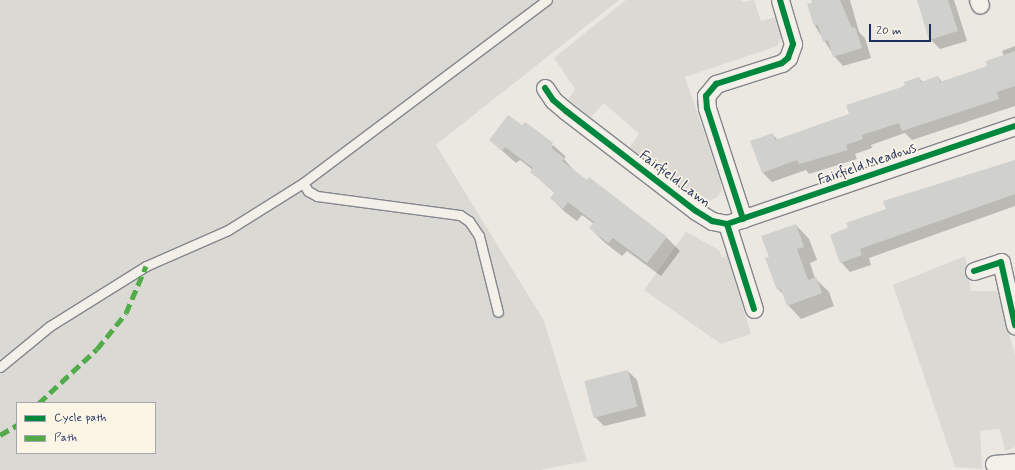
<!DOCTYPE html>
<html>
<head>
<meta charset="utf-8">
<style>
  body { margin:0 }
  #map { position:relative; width:1015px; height:470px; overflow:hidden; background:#eae8e1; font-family:Mynerve,sans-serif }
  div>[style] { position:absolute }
  .green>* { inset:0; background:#dbd9d4 }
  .shadow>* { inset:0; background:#0003 }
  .building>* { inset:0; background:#d0d0cd; transform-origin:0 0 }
  .roads { filter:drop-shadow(1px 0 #84878d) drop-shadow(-1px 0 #84878d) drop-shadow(0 1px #84878d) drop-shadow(0 -1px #84878d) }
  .service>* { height:9px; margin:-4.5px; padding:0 4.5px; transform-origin:4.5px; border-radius:4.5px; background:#f3f0ea }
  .minor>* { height:17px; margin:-8.5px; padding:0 8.5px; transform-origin:8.5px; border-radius:8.5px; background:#f3f0ea }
  .quiet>* { height:5px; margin-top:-2.5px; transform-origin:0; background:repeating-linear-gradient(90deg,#52ab49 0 10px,transparent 0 15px) }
  .cycleway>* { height:6px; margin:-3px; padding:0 3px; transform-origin:3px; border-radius:3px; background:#00873e }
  span { translate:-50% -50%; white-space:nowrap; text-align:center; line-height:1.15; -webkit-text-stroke:3.5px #fcf5e5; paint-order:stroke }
  .street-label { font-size:14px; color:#1b2f5e }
  .legend { position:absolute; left:16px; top:402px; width:140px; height:52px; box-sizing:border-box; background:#fcf5e5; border:1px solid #a2a6af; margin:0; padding:5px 7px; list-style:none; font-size:12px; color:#1b2f5e }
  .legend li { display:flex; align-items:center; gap:8px; height:20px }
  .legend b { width:20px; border:1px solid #a2a6af }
  .scale { position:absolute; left:869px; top:24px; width:62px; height:18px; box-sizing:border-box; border:2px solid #1b2f5e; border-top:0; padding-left:5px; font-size:12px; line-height:14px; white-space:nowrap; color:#1b2f5e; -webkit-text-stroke:3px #fcf5e5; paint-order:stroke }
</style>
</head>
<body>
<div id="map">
  <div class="green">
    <i style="clip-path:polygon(evenodd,0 0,619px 0,436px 145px,544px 321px,587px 461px,540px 470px,0 470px,0 0,17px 403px,155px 403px,155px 453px,17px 453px,17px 403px)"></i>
    <i style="clip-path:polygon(626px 0,741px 0,742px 2px,754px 0,761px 21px,776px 17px,783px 36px,777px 46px,685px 77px,720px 179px,722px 191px,716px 198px,707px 202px,698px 201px,630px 147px,639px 134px,604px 103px,591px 117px,568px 100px,575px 89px,554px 58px)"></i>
    <i style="clip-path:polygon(686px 232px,719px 250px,722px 258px,727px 255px,751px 334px,721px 344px,644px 290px)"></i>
    <i style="clip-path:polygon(965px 256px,971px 291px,997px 291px,1015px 355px,1015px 447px,1005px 451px,1000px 429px,980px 431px,982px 469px,955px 467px,893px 285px)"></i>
  </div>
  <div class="shadow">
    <i style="clip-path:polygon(812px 0,850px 0,859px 32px,865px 38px,871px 58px,843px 66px,834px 56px,815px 26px)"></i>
    <i style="clip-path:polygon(918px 0,954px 0,967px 41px,940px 49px,930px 39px)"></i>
    <i style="clip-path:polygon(1015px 46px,1015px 106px,912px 140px,905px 133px,871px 145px,872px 148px,855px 154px,857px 159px,809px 174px,806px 170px,772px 182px,763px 173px,772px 134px,778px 140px,850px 114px,919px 78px,923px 82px,938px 77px,942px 82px,988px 67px,1004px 56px,1002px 51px)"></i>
    <i style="clip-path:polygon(522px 127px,552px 144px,548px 151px,553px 145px,566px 157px,564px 159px,576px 173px,666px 237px,680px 251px,661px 276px,627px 251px,622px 256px,604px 242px,590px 228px,594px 224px,582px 215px,577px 221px,565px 212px,551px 198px,555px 193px,531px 172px,533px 170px,520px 160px,516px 163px,490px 140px)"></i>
    <i style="clip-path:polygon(1015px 160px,1015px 206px,869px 258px,871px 265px,850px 272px,841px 262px,831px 235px)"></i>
    <i style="clip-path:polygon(796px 225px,809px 239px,817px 260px,810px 263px,815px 278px,829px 292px,834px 306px,801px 319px,788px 305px,785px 296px,778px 289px,770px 258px)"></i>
    <i style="clip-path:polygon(628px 371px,637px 380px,646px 416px,604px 426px,594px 416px)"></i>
  </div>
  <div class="building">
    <i style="clip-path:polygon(811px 0,840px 0,852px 28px,855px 27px,862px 48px,833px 57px,828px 40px,823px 42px,818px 25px,814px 26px,807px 4px,812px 3px)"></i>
    <i style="clip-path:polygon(917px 0,948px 0,958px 31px,929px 40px)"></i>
    <i style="clip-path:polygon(1015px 51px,1015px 86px,997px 92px,999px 99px,902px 131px,899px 123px,862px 135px,863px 139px,846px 145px,848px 150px,799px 164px,797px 160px,762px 173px,750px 141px,773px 133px,775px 140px,849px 114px,846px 105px,905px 86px,904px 82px,919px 77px,921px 82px,938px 76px,940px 82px,987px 66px,986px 61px)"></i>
    <i style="clip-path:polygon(508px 115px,522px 125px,525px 122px,539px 132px,553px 143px,550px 147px,564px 158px,562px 161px,587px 180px,589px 177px,667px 237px,647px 263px,613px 238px,608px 243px,589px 228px,594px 222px,568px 202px,563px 209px,550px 198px,555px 192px,530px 172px,533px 168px,505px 147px,502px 151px,489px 140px)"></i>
    <i style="clip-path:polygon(1015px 160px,1015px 194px,860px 249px,862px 255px,840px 263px,830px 235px,848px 228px,846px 223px,886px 209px,883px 201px)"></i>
    <i style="clip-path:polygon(796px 224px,804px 247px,797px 249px,808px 280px,816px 277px,822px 293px,787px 306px,781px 289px,777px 290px,765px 258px,769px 257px,761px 236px)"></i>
    <i style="left:628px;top:370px;width:38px;height:45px;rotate:76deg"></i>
  </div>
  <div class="roads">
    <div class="service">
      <i style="left:303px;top:183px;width:9px;rotate:58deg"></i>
      <i style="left:308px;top:191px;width:10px;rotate:29deg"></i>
      <i style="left:317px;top:196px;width:144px;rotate:7.6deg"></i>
      <i style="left:460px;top:215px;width:11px;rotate:34deg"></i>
      <i style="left:469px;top:221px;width:18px;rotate:56deg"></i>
      <i style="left:479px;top:236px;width:78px;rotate:76deg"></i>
      <i style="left:0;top:367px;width:65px;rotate:-39.4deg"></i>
      <i style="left:50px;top:326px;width:113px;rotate:-32deg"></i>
      <i style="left:146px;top:266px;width:90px;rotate:-23.7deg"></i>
      <i style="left:228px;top:230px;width:89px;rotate:-32.1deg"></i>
      <i style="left:303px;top:183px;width:305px;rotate:-36.9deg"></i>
    </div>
    <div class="minor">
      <i style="left:978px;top:0;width:5px;rotate:68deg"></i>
      <i style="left:545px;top:88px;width:14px;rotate:56deg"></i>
      <i style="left:553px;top:100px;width:17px;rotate:40deg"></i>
      <i style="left:566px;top:111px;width:164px;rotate:37.6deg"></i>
      <i style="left:696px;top:211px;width:19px;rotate:32deg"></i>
      <i style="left:712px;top:221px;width:15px;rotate:11deg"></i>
      <i style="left:727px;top:224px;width:89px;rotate:72.4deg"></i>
      <i style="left:743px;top:219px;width:117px;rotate:-108deg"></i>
      <i style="left:707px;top:108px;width:12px;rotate:-95deg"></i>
      <i style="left:706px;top:96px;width:16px;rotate:-50deg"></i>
      <i style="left:716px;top:84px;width:69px;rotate:-17.7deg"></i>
      <i style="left:782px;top:63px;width:8px;rotate:-40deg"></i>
      <i style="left:788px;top:58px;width:15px;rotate:-70deg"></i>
      <i style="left:793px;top:44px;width:46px;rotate:-106.5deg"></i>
      <i style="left:727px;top:224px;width:304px;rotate:-18.8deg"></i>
      <i style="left:974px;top:271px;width:28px;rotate:-18deg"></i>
      <i style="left:1001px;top:262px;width:65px;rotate:77.5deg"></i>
      <i style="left:994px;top:464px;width:21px;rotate:-5deg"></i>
    </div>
  </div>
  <div class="quiet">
    <i style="left:39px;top:403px;width:79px;rotate:-43deg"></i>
    <i style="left:97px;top:349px;width:46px;rotate:-51.1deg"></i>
    <i style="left:126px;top:313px;width:51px;rotate:-66.9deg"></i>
    <i style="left:0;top:435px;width:20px;rotate:-30deg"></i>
  </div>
  <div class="cycleway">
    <i style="left:545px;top:88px;width:14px;rotate:56deg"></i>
    <i style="left:553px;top:100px;width:17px;rotate:40deg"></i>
    <i style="left:566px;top:111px;width:164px;rotate:37.6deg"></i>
    <i style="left:696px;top:211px;width:19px;rotate:32deg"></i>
    <i style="left:712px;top:221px;width:15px;rotate:11deg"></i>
    <i style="left:727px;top:224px;width:89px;rotate:72.4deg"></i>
    <i style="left:743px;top:219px;width:117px;rotate:-108deg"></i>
    <i style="left:707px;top:108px;width:12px;rotate:-95deg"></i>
    <i style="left:706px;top:96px;width:16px;rotate:-50deg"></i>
    <i style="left:716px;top:84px;width:69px;rotate:-17.7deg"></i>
    <i style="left:782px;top:63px;width:8px;rotate:-40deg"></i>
    <i style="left:788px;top:58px;width:15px;rotate:-70deg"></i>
    <i style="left:793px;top:44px;width:46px;rotate:-106.5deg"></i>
    <i style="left:727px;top:224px;width:304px;rotate:-18.8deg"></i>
    <i style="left:974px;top:271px;width:28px;rotate:-18deg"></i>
    <i style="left:1001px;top:262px;width:65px;rotate:77.5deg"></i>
  </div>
  <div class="street-label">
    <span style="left:867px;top:164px;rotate:-19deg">Fairfield Meadows</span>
    <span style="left:675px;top:179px;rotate:37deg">Fairfield Lawn</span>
  </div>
  <ul class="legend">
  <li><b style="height:5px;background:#00873e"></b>Cycle path</li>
  <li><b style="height:5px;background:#52ab49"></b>Path</li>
  </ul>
  <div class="scale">20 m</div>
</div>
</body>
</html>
